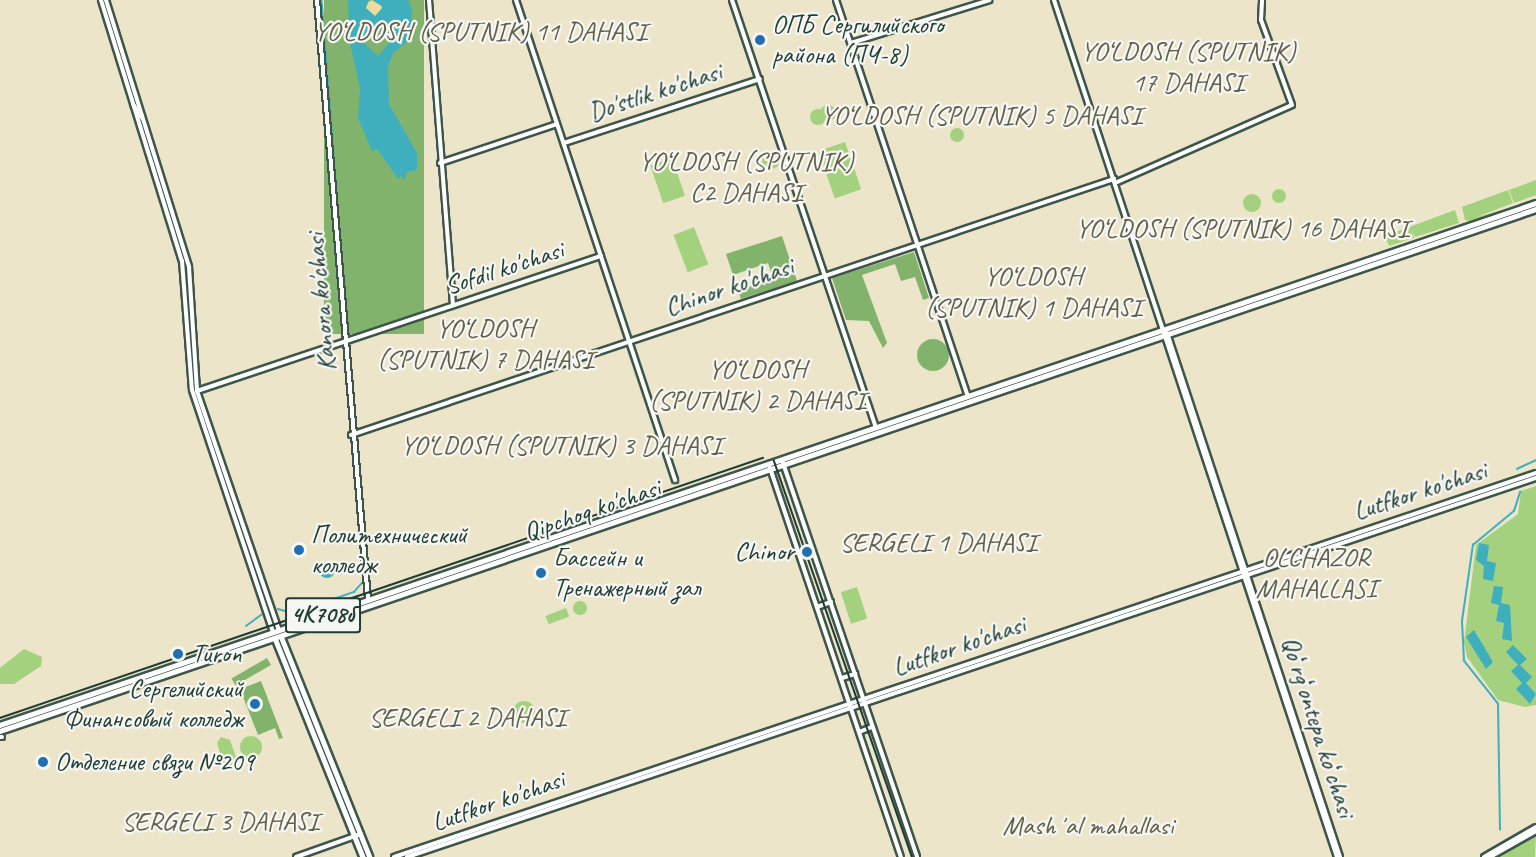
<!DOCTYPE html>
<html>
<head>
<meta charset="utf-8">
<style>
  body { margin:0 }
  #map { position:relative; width:1536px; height:857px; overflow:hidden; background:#ece5c9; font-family:Caveat,sans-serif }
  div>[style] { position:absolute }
  .green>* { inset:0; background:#a3d17e; transform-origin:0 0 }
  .round { border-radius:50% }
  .forest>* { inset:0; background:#82b36d; transform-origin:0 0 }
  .sand>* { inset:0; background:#eeda9e }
  .water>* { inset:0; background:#40afbd }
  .stream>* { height:1.5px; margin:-0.75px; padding:0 0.75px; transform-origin:0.75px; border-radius:0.75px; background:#40afbd }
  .roads { filter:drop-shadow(2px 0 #3e564a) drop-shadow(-2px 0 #3e564a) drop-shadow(0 2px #3e564a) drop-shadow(0 -2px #3e564a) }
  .secondary>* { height:4px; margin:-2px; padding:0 2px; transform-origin:2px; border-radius:2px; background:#fff }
  .primary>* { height:4.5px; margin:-2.25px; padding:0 2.25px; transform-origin:2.25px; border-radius:2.25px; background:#fff }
  .rail>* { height:1.5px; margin:-0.75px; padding:0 0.75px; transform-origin:0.75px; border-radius:0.75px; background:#1f3d34 }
  .dots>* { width:16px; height:16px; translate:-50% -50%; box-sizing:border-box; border:3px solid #f6f6f2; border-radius:50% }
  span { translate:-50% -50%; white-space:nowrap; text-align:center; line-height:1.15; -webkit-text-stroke:4.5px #f6f6f2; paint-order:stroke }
  .shield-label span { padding:2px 4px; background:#f6f6f2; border:2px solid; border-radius:4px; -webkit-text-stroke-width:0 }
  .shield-label { font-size:24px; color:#1f3d34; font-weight:700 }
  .poi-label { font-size:26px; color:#1f3d34 }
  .left { translate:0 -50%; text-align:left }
  .right { translate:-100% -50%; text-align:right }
  .street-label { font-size:26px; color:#1f3d34 }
  .neighbourhood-label { font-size:27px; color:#61604a }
</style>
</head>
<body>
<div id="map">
  <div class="green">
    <i class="round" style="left:820px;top:105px;width:16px;height:16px"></i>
    <i class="round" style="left:810px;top:109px;width:16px;height:16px"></i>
    <i class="round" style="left:950px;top:128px;width:14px;height:14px"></i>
    <i style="left:845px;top:142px;width:50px;height:28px;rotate:71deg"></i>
    <i class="round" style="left:762px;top:151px;width:18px;height:18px"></i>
    <i style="left:672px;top:158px;width:40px;height:23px;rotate:71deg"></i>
    <i style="clip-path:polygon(1536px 180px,1536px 195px,1514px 203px,1509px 190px)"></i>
    <i class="round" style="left:1272px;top:189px;width:14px;height:14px"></i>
    <i style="clip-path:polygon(1508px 190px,1513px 203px,1477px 217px,1514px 207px,1474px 222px,1465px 220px,1462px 207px)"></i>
    <i class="round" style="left:1243px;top:194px;width:18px;height:18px"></i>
    <i style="clip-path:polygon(1455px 210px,1459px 223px,1415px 237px,1412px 231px,1414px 238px,1389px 246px,1385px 236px)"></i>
    <i style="left:694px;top:227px;width:40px;height:22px;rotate:69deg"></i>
    <i style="clip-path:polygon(1536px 486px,1536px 705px,1525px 707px,1498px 700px,1467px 657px,1464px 642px,1476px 545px,1518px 514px,1521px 491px)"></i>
    <i style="left:857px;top:587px;width:33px;height:17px;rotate:72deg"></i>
    <i class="round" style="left:573px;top:601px;width:14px;height:14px"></i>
    <i style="left:566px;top:608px;width:9px;height:22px;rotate:69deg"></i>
    <i style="clip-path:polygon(24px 649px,42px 657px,41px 666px,14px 684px,0 684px,0 668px)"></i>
    <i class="round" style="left:513px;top:701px;width:22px;height:22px"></i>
    <i class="round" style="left:240px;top:736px;width:22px;height:22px"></i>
    <i style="clip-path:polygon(221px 737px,230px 740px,237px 760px,233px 767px,223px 763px,217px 743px)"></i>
    <i style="clip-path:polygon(1536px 833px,1535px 857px,1495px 857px)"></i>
  </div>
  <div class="forest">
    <i style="left:324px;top:0;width:100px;height:334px"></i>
    <i style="clip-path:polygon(782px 236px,797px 281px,741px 299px,738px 291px,773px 278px,768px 263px,733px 275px,726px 254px)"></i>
    <i style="clip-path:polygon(914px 252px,929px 298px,923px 300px,915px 277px,901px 281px,895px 264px,862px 275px,887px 343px,883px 348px,869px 321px,846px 320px,832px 278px)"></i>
    <i class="round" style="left:917px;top:339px;width:32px;height:32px"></i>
    <i style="left:267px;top:658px;width:8px;height:41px;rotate:60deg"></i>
    <i style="clip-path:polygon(261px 681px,283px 738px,279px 739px,275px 728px,258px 735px,240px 689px)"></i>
  </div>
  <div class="sand">
    <i class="round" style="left:366px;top:0;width:16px;height:16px"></i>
  </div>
  <div class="water">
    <i style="clip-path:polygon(evenodd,348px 0,369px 0,366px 8px,375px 16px,383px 7px,372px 0,408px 0,412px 9px,411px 39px,393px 53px,388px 67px,389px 104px,417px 153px,417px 170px,407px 172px,404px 180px,401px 175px,398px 179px,377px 149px,372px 151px,358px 118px,360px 88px,350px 44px,348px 0,382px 29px,390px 42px,378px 56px,364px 43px,369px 33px,382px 29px)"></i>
    <i style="clip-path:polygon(1479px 543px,1489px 545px,1487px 561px,1496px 563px,1493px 581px,1483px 579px,1484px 566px,1476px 560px)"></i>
    <i class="round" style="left:319px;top:562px;width:16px;height:16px"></i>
    <i style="clip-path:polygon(1494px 586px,1503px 587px,1501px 603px,1510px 605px,1512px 641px,1502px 639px,1504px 623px,1496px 621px,1499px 605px,1491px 603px)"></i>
    <i style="clip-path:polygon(1474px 630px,1493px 662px,1486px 669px,1466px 637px)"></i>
    <i style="clip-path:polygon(1513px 645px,1527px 659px,1520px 665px,1532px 677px,1526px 683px,1536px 694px,1530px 704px,1516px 689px,1522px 683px,1511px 671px,1518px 665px,1506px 652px)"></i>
  </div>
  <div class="stream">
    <i style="left:322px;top:0;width:407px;rotate:85.6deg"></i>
    <i style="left:1517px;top:469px;width:21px;rotate:-25deg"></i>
    <i style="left:278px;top:609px;width:16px;rotate:15deg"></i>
    <i style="left:293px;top:613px;width:65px;rotate:-19deg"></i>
    <i style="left:354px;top:592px;width:15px;rotate:-48deg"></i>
    <i style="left:246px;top:626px;width:19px;rotate:-36deg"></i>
    <i style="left:1500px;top:830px;width:126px;rotate:-90.9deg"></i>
    <i style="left:1498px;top:704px;width:55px;rotate:-128.3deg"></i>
    <i style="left:1464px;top:661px;width:40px;rotate:-92.9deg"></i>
    <i style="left:1462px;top:621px;width:77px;rotate:-81.8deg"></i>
    <i style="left:1473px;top:545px;width:53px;rotate:-39.7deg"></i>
    <i style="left:1514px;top:511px;width:20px;rotate:-72deg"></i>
  </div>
  <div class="roads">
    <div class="secondary">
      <i style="left:101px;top:0;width:273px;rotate:72.8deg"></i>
      <i style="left:182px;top:261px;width:129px;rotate:85.6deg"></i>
      <i style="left:192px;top:390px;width:255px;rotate:71.5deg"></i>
      <i style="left:106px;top:0;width:280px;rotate:72.7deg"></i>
      <i style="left:189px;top:267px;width:124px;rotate:86.3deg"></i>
      <i style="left:197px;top:391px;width:253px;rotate:71.1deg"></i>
      <i style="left:317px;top:0;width:602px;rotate:85.14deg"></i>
      <i style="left:429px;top:0;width:306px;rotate:85.5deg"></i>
      <i style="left:516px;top:0;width:506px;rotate:71.67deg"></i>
      <i style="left:732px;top:0;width:451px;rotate:71.4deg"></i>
      <i style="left:836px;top:0;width:418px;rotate:71.6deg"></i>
      <i style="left:1054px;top:0;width:903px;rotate:71.73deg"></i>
      <i style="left:851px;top:43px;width:145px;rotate:-17.2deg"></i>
      <i style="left:133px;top:104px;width:17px;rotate:57deg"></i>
      <i style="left:564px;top:143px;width:206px;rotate:-18.1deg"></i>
      <i style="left:440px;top:163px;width:123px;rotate:-18.4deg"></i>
      <i style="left:1115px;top:183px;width:193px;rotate:-23.8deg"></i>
      <i style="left:1292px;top:105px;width:90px;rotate:-110deg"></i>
      <i style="left:1261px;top:20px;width:20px;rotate:-87deg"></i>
      <i style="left:1167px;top:333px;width:552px;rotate:71.73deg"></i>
      <i style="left:197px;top:391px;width:426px;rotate:-18.5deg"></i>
      <i style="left:351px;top:435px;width:805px;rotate:-18.55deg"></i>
      <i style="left:782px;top:460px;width:419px;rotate:71.2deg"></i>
      <i style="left:770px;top:468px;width:410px;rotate:71.4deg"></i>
      <i style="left:817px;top:607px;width:15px;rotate:-20deg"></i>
      <i style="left:842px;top:678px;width:14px;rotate:-17deg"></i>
      <i style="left:859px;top:732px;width:14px;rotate:-21deg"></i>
      <i style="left:296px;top:857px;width:69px;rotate:-19.5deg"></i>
      <i style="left:394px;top:857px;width:1205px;rotate:-18.59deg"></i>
      <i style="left:407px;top:857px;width:1191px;rotate:-18.56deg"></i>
      <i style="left:1484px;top:857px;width:60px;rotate:-30deg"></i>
      <i style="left:1490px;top:857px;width:53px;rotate:-29.5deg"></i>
    </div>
    <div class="primary">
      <i style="left:281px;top:636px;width:238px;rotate:68.1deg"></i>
      <i style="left:275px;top:638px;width:236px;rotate:68.1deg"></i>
      <i style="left:0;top:725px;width:1622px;rotate:-18.77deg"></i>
      <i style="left:0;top:731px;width:1622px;rotate:-18.77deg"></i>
      <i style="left:0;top:737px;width:2px"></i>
    </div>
  </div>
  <div class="rail">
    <i style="left:774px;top:460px;width:420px;rotate:70.8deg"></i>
    <i style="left:0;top:718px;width:806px;rotate:-18.82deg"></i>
  </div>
  <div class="dots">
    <i style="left:760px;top:40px;background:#1f6fb2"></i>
    <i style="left:299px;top:550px;background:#1f6fb2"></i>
    <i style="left:807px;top:552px;background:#1f6fb2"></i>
    <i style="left:541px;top:573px;background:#1f6fb2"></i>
    <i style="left:178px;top:654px;background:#1f6fb2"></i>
    <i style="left:255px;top:704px;background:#1f6fb2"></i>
    <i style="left:43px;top:762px;background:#1f6fb2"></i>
  </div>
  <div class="shield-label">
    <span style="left:323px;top:615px">4К708б</span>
  </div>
  <div class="poi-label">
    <span class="left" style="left:772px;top:40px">ОПБ Сергилийского<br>района (ПЧ-8)</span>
    <span class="left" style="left:311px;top:550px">Политехнический<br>колледж</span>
    <span class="right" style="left:794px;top:552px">Chinor</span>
    <span class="left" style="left:553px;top:573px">Бассейн и<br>Тренажерный зал</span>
    <span class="left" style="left:192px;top:654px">Turon</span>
    <span class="right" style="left:243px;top:704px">Сергелийский<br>Финансовый колледж</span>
    <span class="left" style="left:55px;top:762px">Отделение связи №209</span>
  </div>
  <div class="street-label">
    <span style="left:655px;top:92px;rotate:-18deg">Do'stlik ko'chasi</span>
    <span style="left:504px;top:268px;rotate:-18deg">Sofdil ko'chasi</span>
    <span style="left:729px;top:287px;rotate:-19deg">Chinor ko'chasi</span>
    <span style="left:321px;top:302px;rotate:-95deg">Kanora ko'chasi</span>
    <span style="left:1420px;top:491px;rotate:-18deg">Lutfkor ko'chasi</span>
    <span style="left:592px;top:510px;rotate:-19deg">Qipchoq ko'chasi</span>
    <span style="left:959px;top:646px;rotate:-19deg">Lutfkor ko'chasi</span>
    <span style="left:1318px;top:727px;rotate:72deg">Qoʻrgʻontepa koʻchasi</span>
    <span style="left:498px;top:801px;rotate:-19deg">Lutfkor ko'chasi</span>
  </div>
  <div class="neighbourhood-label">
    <span style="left:480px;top:32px">YO‘LDOSH (SPUTNIK) 11 DAHASI</span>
    <span style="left:1188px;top:67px">YO‘LDOSH (SPUTNIK)<br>17 DAHASI</span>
    <span style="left:981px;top:116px">YO‘LDOSH (SPUTNIK) 5 DAHASI</span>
    <span style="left:746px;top:177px">YO‘LDOSH (SPUTNIK)<br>C2 DAHASI</span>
    <span style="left:1242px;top:229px">YO‘LDOSH (SPUTNIK) 16 DAHASI</span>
    <span style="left:1033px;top:292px">YO‘LDOSH<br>(SPUTNIK) 1 DAHASI</span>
    <span style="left:485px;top:344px">YO‘LDOSH<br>(SPUTNIK) 7 DAHASI</span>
    <span style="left:757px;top:385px">YO‘LDOSH<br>(SPUTNIK) 2 DAHASI</span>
    <span style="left:561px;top:446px">YO‘LDOSH (SPUTNIK) 3 DAHASI</span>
    <span style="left:938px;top:543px">SERGELI 1 DAHASI</span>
    <span style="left:1316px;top:573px">OLCHAZOR<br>MAHALLASI</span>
    <span style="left:467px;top:718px">SERGELI 2 DAHASI</span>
    <span style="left:220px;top:822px">SERGELI 3 DAHASI</span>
    <span style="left:1088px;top:826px">Mashʼal mahallasi</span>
  </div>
</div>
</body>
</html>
